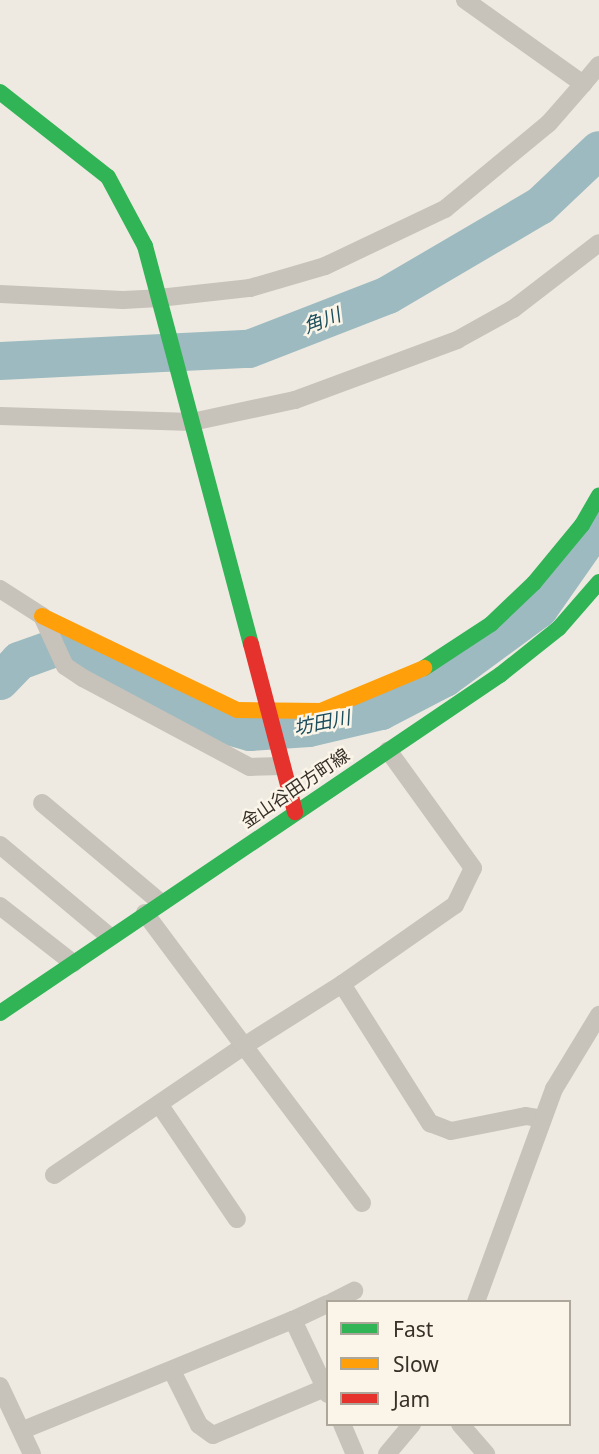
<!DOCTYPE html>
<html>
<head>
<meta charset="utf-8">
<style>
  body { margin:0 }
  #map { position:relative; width:599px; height:1454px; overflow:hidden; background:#eeeae1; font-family:"Noto Sans","Noto Sans JP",sans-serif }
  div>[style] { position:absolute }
  .river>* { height:38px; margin:-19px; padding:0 19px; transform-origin:19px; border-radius:19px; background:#9cbac0 }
  .street>* { height:18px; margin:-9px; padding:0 9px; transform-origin:9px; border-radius:9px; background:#c7c2ba }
  .fast>* { height:16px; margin:-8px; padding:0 8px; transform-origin:8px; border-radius:8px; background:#30b455 }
  .slow>* { height:16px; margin:-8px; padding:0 8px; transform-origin:8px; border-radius:8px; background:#ff9f0a }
  .jam>* { height:16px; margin:-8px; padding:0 8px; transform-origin:8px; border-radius:8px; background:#e5322d }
  span { translate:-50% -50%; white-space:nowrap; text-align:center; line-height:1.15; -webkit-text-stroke:5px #faf5e8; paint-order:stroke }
  .street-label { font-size:18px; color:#383028 }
  .water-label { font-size:19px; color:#1b4d5c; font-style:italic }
  .legend { position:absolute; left:326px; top:1300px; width:245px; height:126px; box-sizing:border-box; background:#faf5e8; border:2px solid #aca69b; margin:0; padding:9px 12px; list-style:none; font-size:21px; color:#383028 }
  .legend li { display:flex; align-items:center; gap:14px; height:35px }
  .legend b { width:35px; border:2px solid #aca69b }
</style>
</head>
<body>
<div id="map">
  <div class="river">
    <i style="left:0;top:361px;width:249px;rotate:-2.8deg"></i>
    <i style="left:249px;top:349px;width:149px;rotate:-21.2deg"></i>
    <i style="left:388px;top:295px;width:176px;rotate:-30.4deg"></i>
    <i style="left:540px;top:206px;width:81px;rotate:-43.5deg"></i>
    <i style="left:0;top:681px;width:28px;rotate:-46deg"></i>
    <i style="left:19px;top:661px;width:41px;rotate:-19.7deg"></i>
    <i style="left:58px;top:647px;width:28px;rotate:17deg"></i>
    <i style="left:85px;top:655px;width:149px;rotate:27.1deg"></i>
    <i style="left:218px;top:723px;width:33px;rotate:16deg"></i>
    <i style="left:250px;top:732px;width:59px;rotate:-3.9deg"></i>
    <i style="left:309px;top:728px;width:74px;rotate:-13.3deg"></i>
    <i style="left:381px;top:711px;width:72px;rotate:-27.3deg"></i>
    <i style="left:445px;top:678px;width:117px;rotate:-36.3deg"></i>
    <i style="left:539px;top:609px;width:105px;rotate:-55.1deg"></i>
  </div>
  <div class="street">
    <i style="left:465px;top:0;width:145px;rotate:35.4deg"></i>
    <i style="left:583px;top:84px;width:25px;rotate:-50deg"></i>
    <i style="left:0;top:294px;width:123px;rotate:2.8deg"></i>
    <i style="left:123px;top:300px;width:36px;rotate:-3deg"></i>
    <i style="left:159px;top:298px;width:92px;rotate:-6.3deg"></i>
    <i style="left:250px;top:288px;width:78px;rotate:-16.3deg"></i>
    <i style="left:325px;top:266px;width:133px;rotate:-25.4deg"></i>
    <i style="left:445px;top:209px;width:135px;rotate:-39.6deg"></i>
    <i style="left:549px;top:123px;width:52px;rotate:-48.9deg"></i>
    <i style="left:0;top:416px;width:192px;rotate:1.8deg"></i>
    <i style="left:192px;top:422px;width:105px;rotate:-12.1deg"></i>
    <i style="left:295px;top:400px;width:173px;rotate:-20.3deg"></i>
    <i style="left:457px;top:340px;width:64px;rotate:-29deg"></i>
    <i style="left:513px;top:309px;width:108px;rotate:-37.5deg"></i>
    <i style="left:0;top:589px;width:50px;rotate:32.7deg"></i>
    <i style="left:42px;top:616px;width:55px;rotate:65.3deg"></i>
    <i style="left:65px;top:666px;width:22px;rotate:34deg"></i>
    <i style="left:83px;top:678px;width:189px;rotate:28.1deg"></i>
    <i style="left:250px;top:767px;width:32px;rotate:-2deg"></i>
    <i style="left:42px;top:803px;width:155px;rotate:40deg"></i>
    <i style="left:0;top:845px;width:143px;rotate:39.9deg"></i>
    <i style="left:0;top:906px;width:93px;rotate:38deg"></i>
    <i style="left:342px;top:984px;width:138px;rotate:-35deg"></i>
    <i style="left:455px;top:905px;width:41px;rotate:-64.1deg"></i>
    <i style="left:473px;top:868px;width:145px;rotate:-125.8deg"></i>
    <i style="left:159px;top:1104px;width:139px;rotate:55.9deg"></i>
    <i style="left:54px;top:1175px;width:230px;rotate:-34.2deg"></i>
    <i style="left:244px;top:1046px;width:166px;rotate:-126.7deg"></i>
    <i style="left:362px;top:1203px;width:196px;rotate:-126.9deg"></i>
    <i style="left:244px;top:1046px;width:116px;rotate:-32.3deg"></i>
    <i style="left:342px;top:984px;width:165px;rotate:57.7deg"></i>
    <i style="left:430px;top:1123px;width:22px;rotate:21deg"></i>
    <i style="left:451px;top:1131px;width:76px;rotate:-11.3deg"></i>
    <i style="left:526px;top:1116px;width:17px;rotate:10deg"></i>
    <i style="left:332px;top:1302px;width:25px;rotate:-27deg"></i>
    <i style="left:476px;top:1302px;width:227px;rotate:-69.9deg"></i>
    <i style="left:554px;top:1089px;width:87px;rotate:-58.7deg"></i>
    <i style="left:293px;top:1320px;width:38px;rotate:-25deg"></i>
    <i style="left:172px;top:1371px;width:60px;rotate:63.4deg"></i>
    <i style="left:199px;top:1425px;width:17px;rotate:36deg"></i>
    <i style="left:213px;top:1435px;width:121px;rotate:-22.8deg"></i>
    <i style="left:0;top:1386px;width:75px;rotate:64.8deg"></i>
    <i style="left:342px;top:1424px;width:33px;rotate:67deg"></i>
    <i style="left:460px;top:1424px;width:40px;rotate:49deg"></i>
    <i style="left:23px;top:1430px;width:292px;rotate:-22.2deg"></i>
    <i style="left:293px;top:1320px;width:82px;rotate:64.7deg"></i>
    <i style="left:387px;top:1454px;width:39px;rotate:-50deg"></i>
  </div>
  <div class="fast">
    <i style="left:0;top:92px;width:137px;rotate:38.2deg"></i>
    <i style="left:108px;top:177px;width:78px;rotate:61.8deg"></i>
    <i style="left:145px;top:246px;width:412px;rotate:75.1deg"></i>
    <i style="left:424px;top:668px;width:80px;rotate:-33.3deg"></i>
    <i style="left:491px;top:624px;width:59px;rotate:-43.6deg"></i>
    <i style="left:534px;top:583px;width:75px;rotate:-50.4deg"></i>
    <i style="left:582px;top:525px;width:34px;rotate:-60deg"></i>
    <i style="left:0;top:1013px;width:604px;rotate:-34.06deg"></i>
    <i style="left:500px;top:675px;width:75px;rotate:-38.5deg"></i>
    <i style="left:559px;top:628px;width:61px;rotate:-49deg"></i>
  </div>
  <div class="slow">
    <i style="left:42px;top:616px;width:216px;rotate:25.7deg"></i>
    <i style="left:237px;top:710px;width:84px;rotate:0.7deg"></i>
    <i style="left:321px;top:711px;width:112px;rotate:-22.7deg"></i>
  </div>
  <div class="jam">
    <i style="left:251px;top:644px;width:174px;rotate:75.3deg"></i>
  </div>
  <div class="street-label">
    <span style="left:295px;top:788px;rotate:-34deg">金山谷田方町線</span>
  </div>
  <div class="water-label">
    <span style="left:322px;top:321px;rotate:-21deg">角川</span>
    <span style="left:322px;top:723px;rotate:-11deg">坊田川</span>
  </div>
  <ul class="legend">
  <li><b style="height:9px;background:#30b455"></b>Fast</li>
  <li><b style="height:9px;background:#ff9f0a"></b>Slow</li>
  <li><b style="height:9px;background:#e5322d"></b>Jam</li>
  </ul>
</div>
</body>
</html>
